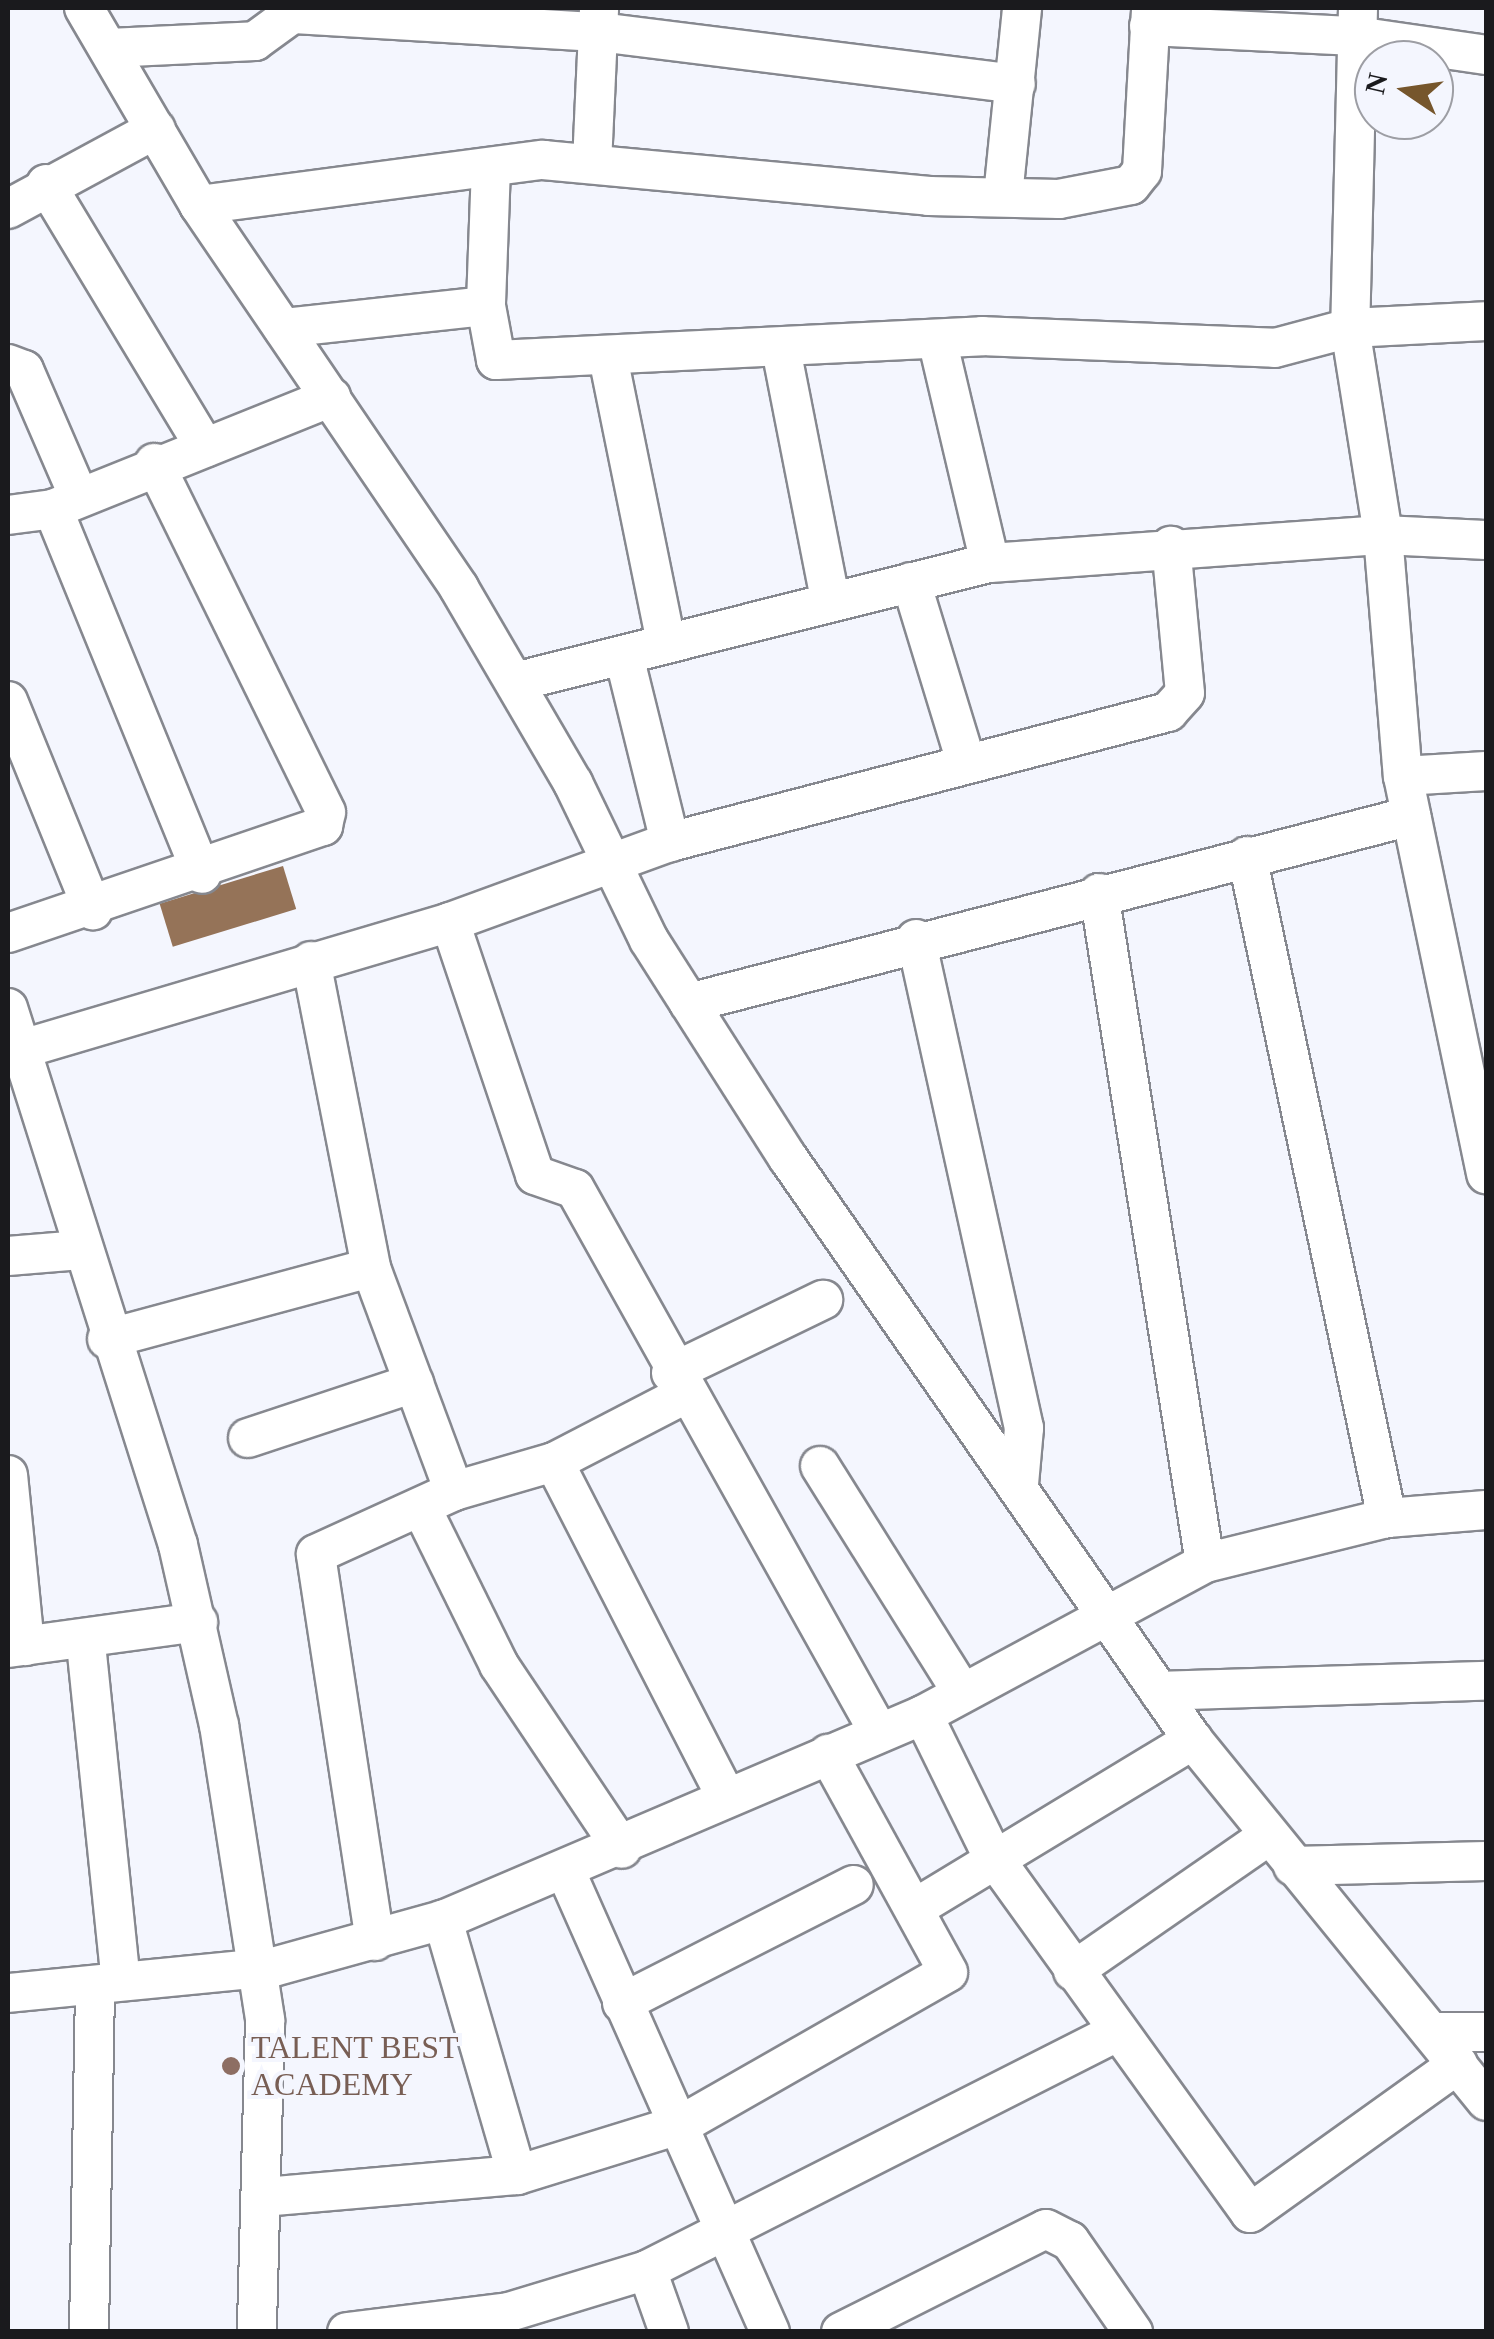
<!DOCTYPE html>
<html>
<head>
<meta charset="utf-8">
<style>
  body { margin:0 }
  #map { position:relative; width:1494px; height:2339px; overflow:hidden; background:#f4f6fe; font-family:Georgia,serif }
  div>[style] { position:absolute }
  .building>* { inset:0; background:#957358; transform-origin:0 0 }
  .roads { filter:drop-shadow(2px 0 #86888f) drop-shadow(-2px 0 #86888f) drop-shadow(0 2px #86888f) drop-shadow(0 -2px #86888f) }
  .street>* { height:38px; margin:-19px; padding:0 19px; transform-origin:19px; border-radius:19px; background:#fff }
  .dots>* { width:28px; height:28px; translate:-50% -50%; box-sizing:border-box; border:5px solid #f4f6fe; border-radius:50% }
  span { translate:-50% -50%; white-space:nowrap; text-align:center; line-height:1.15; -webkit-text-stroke:8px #f4f6fe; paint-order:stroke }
  .education-label { font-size:32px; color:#785e54 }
  .left { translate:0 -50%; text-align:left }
  .frame { position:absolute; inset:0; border:10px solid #1a1a1d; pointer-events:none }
  .north { position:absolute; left:1354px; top:40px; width:100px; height:100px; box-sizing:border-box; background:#f4f6fe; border:2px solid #9d9ea4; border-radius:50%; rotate:283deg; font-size:28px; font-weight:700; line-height:40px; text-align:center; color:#1a1a1d }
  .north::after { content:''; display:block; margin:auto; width:35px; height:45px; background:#76562c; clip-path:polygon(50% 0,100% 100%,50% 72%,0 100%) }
</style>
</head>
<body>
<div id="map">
  <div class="building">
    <i style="left:283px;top:866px;width:45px;height:129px;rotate:73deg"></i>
  </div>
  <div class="roads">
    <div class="street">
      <i style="left:84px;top:8px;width:228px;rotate:59.7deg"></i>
      <i style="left:199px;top:205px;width:463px;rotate:55.8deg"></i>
      <i style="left:459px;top:588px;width:226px;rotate:59.7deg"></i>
      <i style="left:573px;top:783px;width:174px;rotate:64.2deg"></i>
      <i style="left:649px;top:940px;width:259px;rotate:57.5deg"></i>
      <i style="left:788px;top:1158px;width:709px;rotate:55.17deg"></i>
      <i style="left:1193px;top:1740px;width:465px;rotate:50.9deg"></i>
      <i style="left:1358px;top:8px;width:320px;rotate:91.4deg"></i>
      <i style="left:1350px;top:328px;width:210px;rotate:80.9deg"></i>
      <i style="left:1383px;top:535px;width:242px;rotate:85.3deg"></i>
      <i style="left:1403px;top:776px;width:407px;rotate:78.2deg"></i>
      <i style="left:1149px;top:26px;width:207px;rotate:2.8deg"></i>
      <i style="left:1356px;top:36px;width:131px;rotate:8.3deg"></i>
      <i style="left:109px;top:48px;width:146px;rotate:-2.7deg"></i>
      <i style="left:255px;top:41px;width:46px;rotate:-36.1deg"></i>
      <i style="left:292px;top:14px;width:308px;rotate:3.4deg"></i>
      <i style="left:599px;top:32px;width:420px;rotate:7.1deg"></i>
      <i style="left:592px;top:164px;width:156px;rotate:-87.4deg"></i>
      <i style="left:491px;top:167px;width:139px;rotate:92.1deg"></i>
      <i style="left:486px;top:306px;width:55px;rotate:79.5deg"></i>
      <i style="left:496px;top:360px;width:487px;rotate:-2.8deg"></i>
      <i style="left:982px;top:336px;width:293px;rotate:2.3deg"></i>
      <i style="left:1275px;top:348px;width:78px;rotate:-14.9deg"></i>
      <i style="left:1350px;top:328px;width:136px;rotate:-2.9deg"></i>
      <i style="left:46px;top:184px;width:308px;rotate:58.9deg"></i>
      <i style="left:1003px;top:196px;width:189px;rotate:-84.2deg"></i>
      <i style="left:199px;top:205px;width:347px;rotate:-7.5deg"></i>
      <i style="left:543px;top:160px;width:388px;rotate:5.3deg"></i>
      <i style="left:929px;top:196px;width:130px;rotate:1.3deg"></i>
      <i style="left:1059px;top:199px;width:73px;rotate:-11deg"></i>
      <i style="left:1131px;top:185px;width:18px;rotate:-52deg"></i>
      <i style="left:1142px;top:171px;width:163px;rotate:-86.8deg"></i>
      <i style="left:8px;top:209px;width:168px;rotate:-28.4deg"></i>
      <i style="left:283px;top:328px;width:204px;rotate:-6.2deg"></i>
      <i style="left:937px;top:339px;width:230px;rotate:76.7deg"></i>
      <i style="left:781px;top:349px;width:254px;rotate:78.9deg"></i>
      <i style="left:608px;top:357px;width:291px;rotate:78.5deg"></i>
      <i style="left:8px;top:364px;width:17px;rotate:21deg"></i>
      <i style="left:24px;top:370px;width:136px;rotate:66.6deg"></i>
      <i style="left:53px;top:509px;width:394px;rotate:67.8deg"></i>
      <i style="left:8px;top:515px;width:45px;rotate:-7.6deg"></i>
      <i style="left:53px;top:509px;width:300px;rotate:-21.9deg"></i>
      <i style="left:911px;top:582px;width:188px;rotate:73deg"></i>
      <i style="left:624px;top:656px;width:192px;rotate:76.1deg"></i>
      <i style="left:515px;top:682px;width:490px;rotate:-14.1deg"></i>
      <i style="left:990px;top:563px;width:394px;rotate:-4.1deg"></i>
      <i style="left:1383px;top:535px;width:103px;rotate:2.8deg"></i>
      <i style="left:8px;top:701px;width:226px;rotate:67.9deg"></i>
      <i style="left:1403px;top:776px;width:83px;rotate:-3.4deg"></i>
      <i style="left:1247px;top:856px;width:677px;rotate:78.06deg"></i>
      <i style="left:1099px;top:893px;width:678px;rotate:81.01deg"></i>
      <i style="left:450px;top:922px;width:267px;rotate:71.4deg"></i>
      <i style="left:535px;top:1175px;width:42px;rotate:19.3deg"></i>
      <i style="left:575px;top:1189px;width:621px;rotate:60.79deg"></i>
      <i style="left:8px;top:933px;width:333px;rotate:-18.8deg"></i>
      <i style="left:323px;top:826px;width:14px;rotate:-78deg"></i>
      <i style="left:326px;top:812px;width:389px;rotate:-116.2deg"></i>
      <i style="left:916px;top:939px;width:501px;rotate:77.55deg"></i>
      <i style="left:1024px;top:1428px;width:56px;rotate:95.1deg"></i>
      <i style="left:311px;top:961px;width:313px;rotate:78.9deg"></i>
      <i style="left:371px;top:1268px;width:238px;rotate:69.6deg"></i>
      <i style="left:689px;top:1003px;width:746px;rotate:-14.52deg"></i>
      <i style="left:8px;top:1008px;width:563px;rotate:72.43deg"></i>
      <i style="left:178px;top:1545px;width:185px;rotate:77.2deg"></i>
      <i style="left:219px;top:1725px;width:299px;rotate:81.1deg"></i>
      <i style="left:265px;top:2020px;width:312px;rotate:91.5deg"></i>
      <i style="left:22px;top:1049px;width:446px;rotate:-16.5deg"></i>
      <i style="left:450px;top:922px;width:234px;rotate:-20deg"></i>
      <i style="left:670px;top:842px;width:515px;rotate:-14.63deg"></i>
      <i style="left:1168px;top:712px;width:25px;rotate:-48deg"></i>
      <i style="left:1185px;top:693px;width:148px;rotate:-95.4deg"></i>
      <i style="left:8px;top:1256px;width:73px;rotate:-4.7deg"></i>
      <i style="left:107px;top:1339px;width:273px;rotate:-15.1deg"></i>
      <i style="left:671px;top:1373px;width:169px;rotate:-25.7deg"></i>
      <i style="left:248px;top:1438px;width:175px;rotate:-18.3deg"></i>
      <i style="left:554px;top:1462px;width:376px;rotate:62.8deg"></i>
      <i style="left:820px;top:1466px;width:266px;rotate:57.9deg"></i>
      <i style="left:8px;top:1475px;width:172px;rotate:84.3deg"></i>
      <i style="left:421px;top:1507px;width:176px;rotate:63.7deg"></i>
      <i style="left:499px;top:1665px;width:221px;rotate:56.2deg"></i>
      <i style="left:86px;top:1644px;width:338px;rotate:84.1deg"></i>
      <i style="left:8px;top:1648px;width:192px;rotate:-7.8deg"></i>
      <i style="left:1159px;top:1691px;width:327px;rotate:-1.8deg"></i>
      <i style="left:923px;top:1715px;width:156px;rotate:63.8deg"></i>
      <i style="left:992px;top:1855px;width:441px;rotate:54.2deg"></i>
      <i style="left:1250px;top:2213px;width:256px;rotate:-35.6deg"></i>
      <i style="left:1293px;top:1866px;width:193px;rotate:-1.5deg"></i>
      <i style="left:566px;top:1872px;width:503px;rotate:66.08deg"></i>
      <i style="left:917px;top:1907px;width:323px;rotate:-31.2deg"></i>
      <i style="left:375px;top:1941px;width:391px;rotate:-98.7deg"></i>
      <i style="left:316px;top:1554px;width:152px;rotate:-24.5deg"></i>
      <i style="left:454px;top:1491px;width:104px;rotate:-16.2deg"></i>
      <i style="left:554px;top:1462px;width:145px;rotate:-27.4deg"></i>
      <i style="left:1073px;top:1971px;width:237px;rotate:-34.7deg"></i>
      <i style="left:8px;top:1993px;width:266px;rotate:-5.6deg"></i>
      <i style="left:273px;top:1967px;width:176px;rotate:-15.5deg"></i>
      <i style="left:443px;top:1920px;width:522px;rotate:-23.13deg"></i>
      <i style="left:923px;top:1715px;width:320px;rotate:-28.3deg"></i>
      <i style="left:1205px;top:1563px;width:187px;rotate:-13.9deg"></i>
      <i style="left:1387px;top:1518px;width:99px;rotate:-4.6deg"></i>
      <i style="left:622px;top:2003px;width:260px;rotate:-27deg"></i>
      <i style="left:1431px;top:2032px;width:55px"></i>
      <i style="left:517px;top:2175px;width:173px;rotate:-17.2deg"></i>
      <i style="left:682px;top:2124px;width:306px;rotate:-29.7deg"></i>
      <i style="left:948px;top:1972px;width:249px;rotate:-118.8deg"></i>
      <i style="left:264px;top:2197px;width:254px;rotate:-5deg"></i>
      <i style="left:517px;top:2175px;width:266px;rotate:-106.2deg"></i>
      <i style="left:647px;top:2270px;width:66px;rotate:70.5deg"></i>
      <i style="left:89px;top:2332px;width:346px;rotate:-89deg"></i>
      <i style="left:347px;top:2332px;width:163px;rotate:-7deg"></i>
      <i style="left:509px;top:2312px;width:144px;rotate:-16.9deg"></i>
      <i style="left:647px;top:2270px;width:522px;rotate:-26.86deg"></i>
      <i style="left:841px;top:2332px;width:229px;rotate:-26.7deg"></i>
      <i style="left:1046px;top:2229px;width:27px;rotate:27deg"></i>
      <i style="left:1070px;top:2241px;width:111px;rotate:55.3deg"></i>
    </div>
  </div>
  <div class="dots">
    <i style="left:231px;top:2066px;background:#8d6e63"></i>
  </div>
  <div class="education-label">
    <span class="left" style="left:251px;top:2066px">TALENT BEST<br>ACADEMY</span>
  </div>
  <div class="frame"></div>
  <div class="north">N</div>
</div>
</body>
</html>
